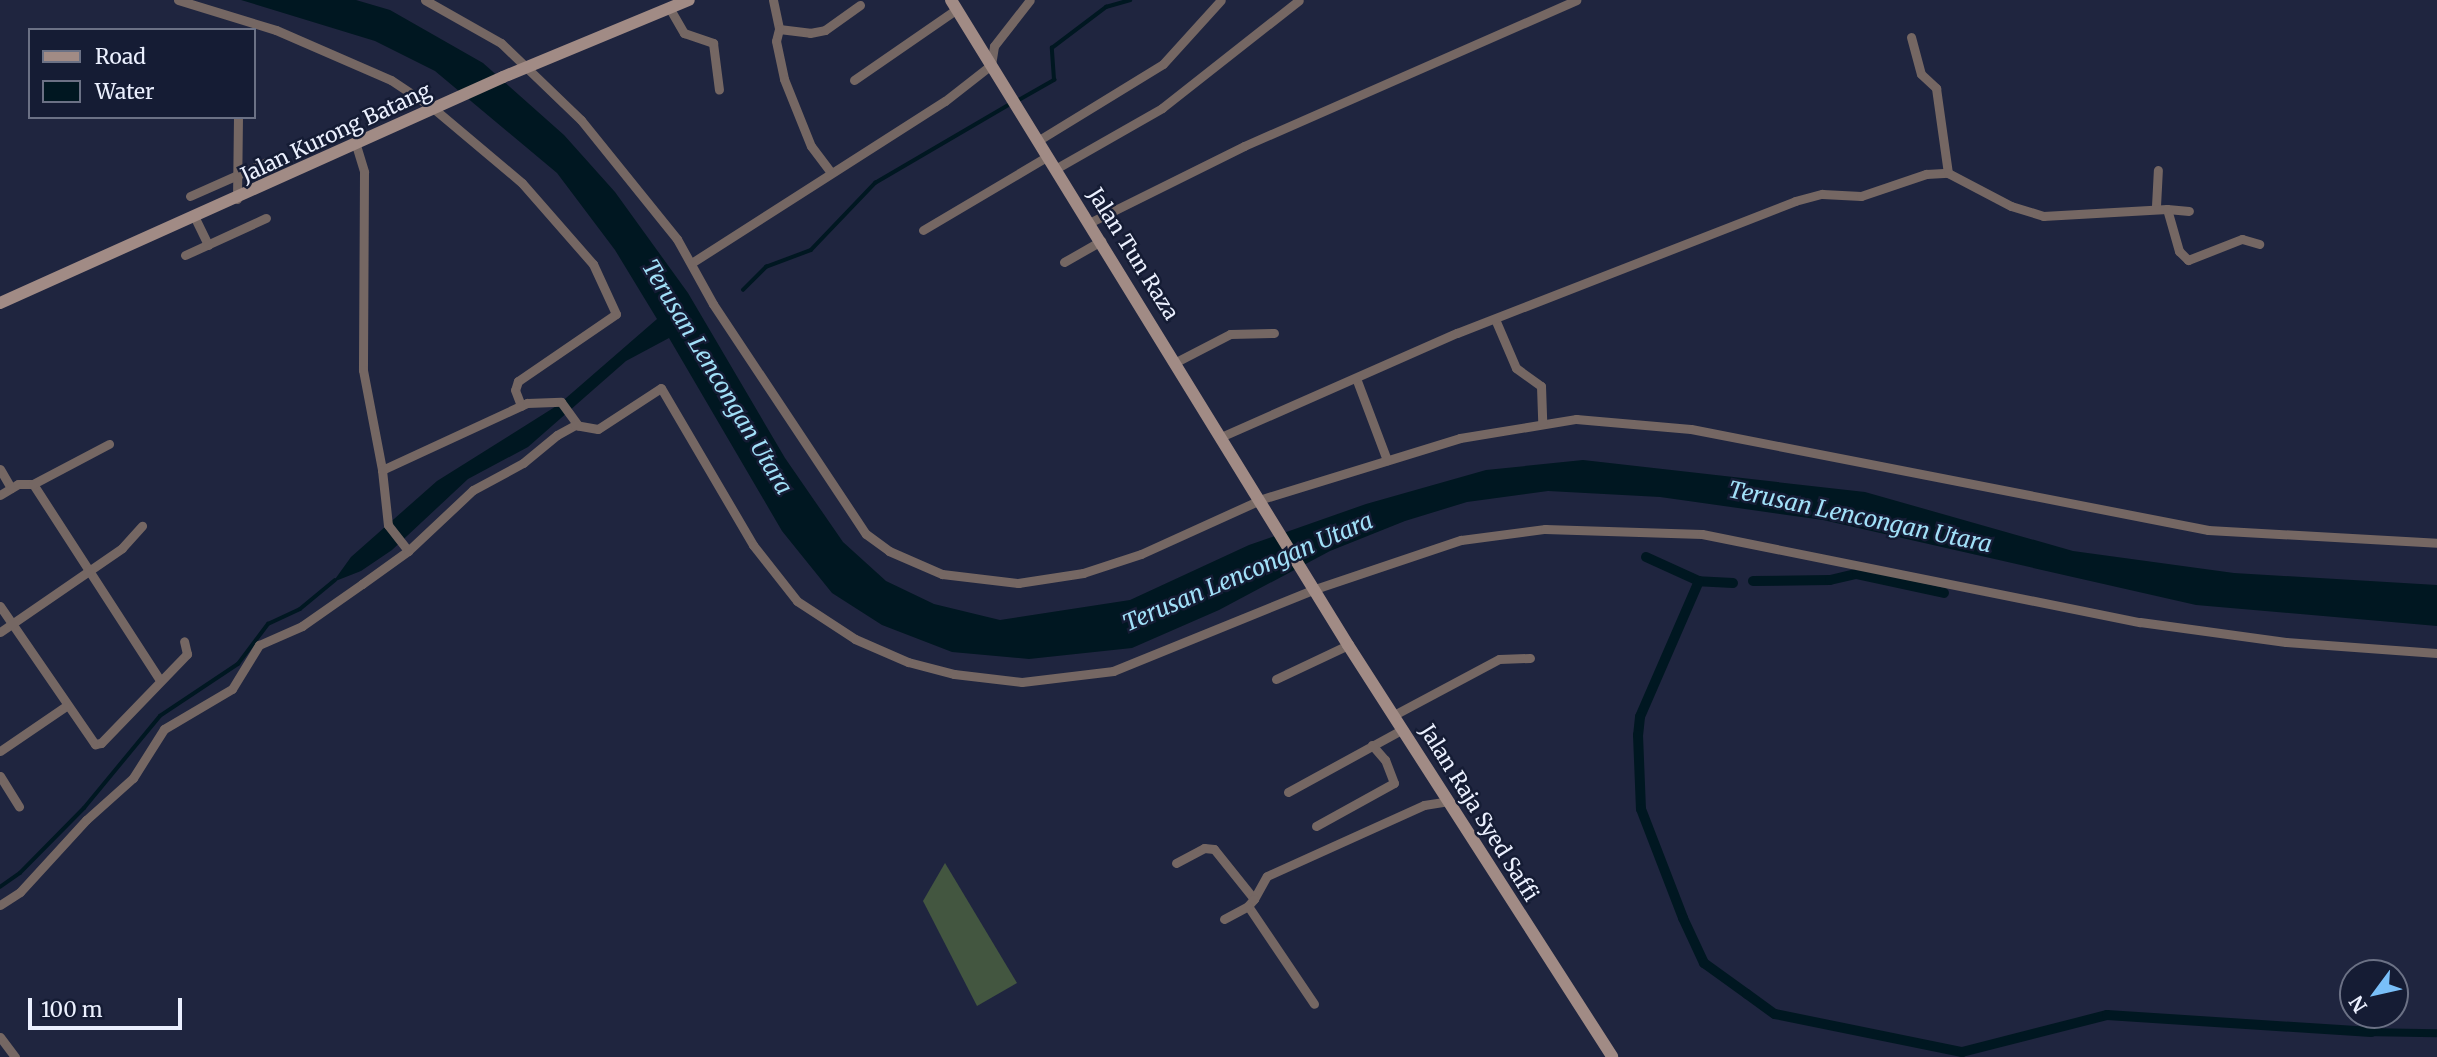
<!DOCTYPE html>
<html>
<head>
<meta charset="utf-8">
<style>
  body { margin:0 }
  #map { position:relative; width:2437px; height:1057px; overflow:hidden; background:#1f253f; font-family:Merriweather,serif }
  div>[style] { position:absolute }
  .forest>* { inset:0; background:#435640 }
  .water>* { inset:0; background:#001721; transform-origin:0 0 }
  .stream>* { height:3.5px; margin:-1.75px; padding:0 1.75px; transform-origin:1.75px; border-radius:1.75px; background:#001721 }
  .canal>* { height:10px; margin:-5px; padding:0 5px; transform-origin:5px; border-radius:5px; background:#001721 }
  .street>* { height:9px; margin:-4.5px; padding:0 4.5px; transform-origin:4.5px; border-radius:4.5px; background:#756763 }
  .secondary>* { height:12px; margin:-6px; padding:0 6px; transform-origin:6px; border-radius:6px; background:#a18b85 }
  span { translate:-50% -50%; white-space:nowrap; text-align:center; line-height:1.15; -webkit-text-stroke:5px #151c34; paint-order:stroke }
  .street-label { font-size:21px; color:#ebf0fe }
  .water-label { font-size:23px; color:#a1e0f8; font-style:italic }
  .legend { position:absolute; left:28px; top:28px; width:228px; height:91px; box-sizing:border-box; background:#151c34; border:2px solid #6b7185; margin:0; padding:9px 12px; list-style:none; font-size:21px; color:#ebf0fe }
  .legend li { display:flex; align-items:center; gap:14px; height:35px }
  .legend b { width:35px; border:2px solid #6b7185 }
  .north { position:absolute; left:2339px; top:959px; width:70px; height:70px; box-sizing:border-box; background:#151c34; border:2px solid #6b7185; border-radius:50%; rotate:237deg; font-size:19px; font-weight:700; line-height:28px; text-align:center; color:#ebf0fe }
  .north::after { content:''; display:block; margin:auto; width:24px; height:32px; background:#79bff8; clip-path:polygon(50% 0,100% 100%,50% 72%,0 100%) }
  .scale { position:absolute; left:28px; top:998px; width:154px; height:32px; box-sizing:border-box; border:4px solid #ebf0fe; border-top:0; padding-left:9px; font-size:21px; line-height:24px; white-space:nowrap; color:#ebf0fe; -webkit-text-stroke:5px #151c34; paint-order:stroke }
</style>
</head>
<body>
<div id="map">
  <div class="forest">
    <i style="clip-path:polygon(945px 863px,1017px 983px,977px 1006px,923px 901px)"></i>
  </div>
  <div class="water">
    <i style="clip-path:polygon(241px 0,356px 0,390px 10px,483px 63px,564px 135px,615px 192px,688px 293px,785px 458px,843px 542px,886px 581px,934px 604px,1000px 620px,1130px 600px,1249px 545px,1366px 504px,1486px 470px,1583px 460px,1865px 492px,2073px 551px,2234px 573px,2437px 585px,2437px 626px,2196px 605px,1823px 520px,1660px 497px,1548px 491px,1467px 502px,1405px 521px,1330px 551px,1219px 610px,1132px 648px,1029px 659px,952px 652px,882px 625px,832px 593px,782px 531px,669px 338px,626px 361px,528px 447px,468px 479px,392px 550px,361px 571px,333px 582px,351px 557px,437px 481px,558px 405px,657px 319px,615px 250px,557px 173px,435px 71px,375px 41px)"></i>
    <i style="left:2360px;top:1028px;width:77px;height:8px;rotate:1deg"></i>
  </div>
  <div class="stream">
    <i style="left:1017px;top:101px;width:43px;rotate:-29.6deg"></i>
    <i style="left:1054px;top:80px;width:32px;rotate:-94deg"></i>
    <i style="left:1052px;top:48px;width:68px;rotate:-37.2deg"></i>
    <i style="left:1106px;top:7px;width:25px;rotate:-16deg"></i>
    <i style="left:743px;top:290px;width:33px;rotate:-45deg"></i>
    <i style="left:766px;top:267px;width:48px;rotate:-20.7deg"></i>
    <i style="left:811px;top:250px;width:93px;rotate:-46.3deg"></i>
    <i style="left:875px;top:183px;width:156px;rotate:-30.3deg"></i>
    <i style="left:0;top:887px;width:24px;rotate:-35deg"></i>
    <i style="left:20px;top:873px;width:91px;rotate:-45.4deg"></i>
    <i style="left:84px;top:808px;width:119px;rotate:-50.4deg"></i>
    <i style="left:160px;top:716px;width:94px;rotate:-33.7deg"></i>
    <i style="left:238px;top:664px;width:50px;rotate:-53.1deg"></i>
    <i style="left:268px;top:624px;width:35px;rotate:-25deg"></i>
    <i style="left:300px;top:609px;width:45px;rotate:-39.6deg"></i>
  </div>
  <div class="canal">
    <i style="left:1646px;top:557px;width:58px;rotate:24.4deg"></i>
    <i style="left:1753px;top:581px;width:77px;rotate:-0.7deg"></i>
    <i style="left:1830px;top:580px;width:28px;rotate:-13deg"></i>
    <i style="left:1857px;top:574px;width:89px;rotate:12.3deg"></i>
    <i style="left:1733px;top:583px;width:34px;rotate:-177deg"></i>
    <i style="left:1699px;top:581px;width:148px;rotate:113.5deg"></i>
    <i style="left:1640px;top:717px;width:18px;rotate:96deg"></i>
    <i style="left:1638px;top:735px;width:74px;rotate:87.7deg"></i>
    <i style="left:1641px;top:809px;width:117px;rotate:68.9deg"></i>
    <i style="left:1683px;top:918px;width:50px;rotate:65deg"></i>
    <i style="left:1704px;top:963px;width:53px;rotate:35.8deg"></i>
    <i style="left:1747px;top:994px;width:34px;rotate:36deg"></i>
    <i style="left:1775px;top:1014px;width:191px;rotate:11.5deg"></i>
    <i style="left:1962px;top:1052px;width:150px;rotate:-14.3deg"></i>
    <i style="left:2107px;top:1015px;width:265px;rotate:3.7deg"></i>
  </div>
  <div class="street">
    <i style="left:178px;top:0;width:102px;rotate:17deg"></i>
    <i style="left:276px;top:30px;width:125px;rotate:23.5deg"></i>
    <i style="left:391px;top:80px;width:50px;rotate:33.7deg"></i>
    <i style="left:433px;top:108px;width:116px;rotate:40.1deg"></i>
    <i style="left:522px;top:183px;width:108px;rotate:48.8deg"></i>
    <i style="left:593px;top:264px;width:55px;rotate:65.3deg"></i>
    <i style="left:616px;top:314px;width:119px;rotate:145.6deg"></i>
    <i style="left:518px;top:381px;width:9px;rotate:108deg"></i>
    <i style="left:515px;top:390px;width:17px;rotate:69deg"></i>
    <i style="left:425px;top:0;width:87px;rotate:29.5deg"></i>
    <i style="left:501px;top:43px;width:111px;rotate:43.9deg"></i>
    <i style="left:581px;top:120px;width:153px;rotate:51.1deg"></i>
    <i style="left:677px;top:239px;width:74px;rotate:61deg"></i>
    <i style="left:713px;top:304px;width:276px;rotate:56.4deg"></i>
    <i style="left:866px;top:534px;width:29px;rotate:36deg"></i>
    <i style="left:889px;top:551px;width:58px;rotate:23.5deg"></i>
    <i style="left:942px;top:574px;width:77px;rotate:6.8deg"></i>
    <i style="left:1018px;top:583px;width:66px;rotate:-8.7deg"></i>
    <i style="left:1083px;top:573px;width:61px;rotate:-18.1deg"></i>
    <i style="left:1141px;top:554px;width:133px;rotate:-24.4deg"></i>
    <i style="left:1262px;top:499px;width:207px;rotate:-17.1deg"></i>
    <i style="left:1460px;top:438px;width:118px;rotate:-9.3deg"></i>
    <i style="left:1576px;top:419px;width:115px;rotate:5deg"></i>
    <i style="left:1691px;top:429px;width:527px;rotate:11.05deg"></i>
    <i style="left:2208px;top:530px;width:229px;rotate:3.2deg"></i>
    <i style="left:773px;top:0;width:30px;rotate:78deg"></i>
    <i style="left:779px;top:29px;width:31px;rotate:7deg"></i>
    <i style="left:810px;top:33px;width:15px;rotate:-11deg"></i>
    <i style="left:825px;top:30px;width:43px;rotate:-35.5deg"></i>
    <i style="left:670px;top:9px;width:28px;rotate:60deg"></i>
    <i style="left:684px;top:33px;width:31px;rotate:19deg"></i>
    <i style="left:713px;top:43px;width:47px;rotate:82.7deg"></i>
    <i style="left:779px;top:29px;width:12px;rotate:104deg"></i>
    <i style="left:776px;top:41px;width:39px;rotate:78deg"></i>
    <i style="left:784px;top:79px;width:72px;rotate:68.1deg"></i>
    <i style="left:811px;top:146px;width:31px;rotate:53deg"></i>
    <i style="left:1911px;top:37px;width:38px;rotate:75deg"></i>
    <i style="left:1921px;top:74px;width:21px;rotate:43deg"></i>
    <i style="left:1936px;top:88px;width:86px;rotate:82deg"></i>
    <i style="left:854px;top:80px;width:125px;rotate:-34.6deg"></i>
    <i style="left:1039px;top:140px;width:145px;rotate:-31.5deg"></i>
    <i style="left:1163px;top:64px;width:86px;rotate:-47.8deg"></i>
    <i style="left:356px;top:145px;width:28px;rotate:73deg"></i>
    <i style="left:364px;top:172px;width:198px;rotate:90.3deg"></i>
    <i style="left:363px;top:370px;width:102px;rotate:79.2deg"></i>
    <i style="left:382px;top:470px;width:160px;rotate:-24.8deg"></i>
    <i style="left:527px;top:403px;width:34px;rotate:-2deg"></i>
    <i style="left:561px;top:402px;width:29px;rotate:54deg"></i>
    <i style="left:1057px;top:168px;width:121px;rotate:-29.7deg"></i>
    <i style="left:1162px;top:108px;width:174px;rotate:-38.2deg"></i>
    <i style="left:190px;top:196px;width:86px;rotate:-23.9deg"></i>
    <i style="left:237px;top:199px;width:82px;rotate:-89.3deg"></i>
    <i style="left:2156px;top:206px;width:36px;rotate:-87deg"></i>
    <i style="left:2167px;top:209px;width:22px;rotate:5deg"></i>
    <i style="left:195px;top:218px;width:30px;rotate:64deg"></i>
    <i style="left:1091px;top:222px;width:171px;rotate:-26.4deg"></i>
    <i style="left:1244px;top:146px;width:363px;rotate:-23.7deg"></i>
    <i style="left:923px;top:230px;width:145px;rotate:-30.6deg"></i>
    <i style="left:185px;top:255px;width:89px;rotate:-24.6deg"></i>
    <i style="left:693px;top:262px;width:299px;rotate:-32.6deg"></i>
    <i style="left:945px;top:101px;width:58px;rotate:-38deg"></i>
    <i style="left:991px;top:65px;width:19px;rotate:-81deg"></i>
    <i style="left:994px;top:46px;width:58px;rotate:-52deg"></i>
    <i style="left:1064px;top:262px;width:43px;rotate:-29.6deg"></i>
    <i style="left:1495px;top:319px;width:53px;rotate:66.8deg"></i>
    <i style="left:1516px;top:368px;width:31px;rotate:36deg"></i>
    <i style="left:1541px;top:386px;width:36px;rotate:88deg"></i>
    <i style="left:1176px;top:362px;width:61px;rotate:-27.4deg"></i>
    <i style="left:1230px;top:334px;width:44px;rotate:-1.3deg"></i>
    <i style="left:1356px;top:378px;width:88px;rotate:69.3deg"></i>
    <i style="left:1223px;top:436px;width:256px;rotate:-23.8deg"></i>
    <i style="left:1457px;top:333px;width:363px;rotate:-21.3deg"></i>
    <i style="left:1795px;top:201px;width:28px;rotate:-15deg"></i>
    <i style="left:1822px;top:194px;width:39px;rotate:3deg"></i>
    <i style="left:1861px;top:196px;width:69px;rotate:-18.7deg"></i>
    <i style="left:1926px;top:174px;width:22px;rotate:-3deg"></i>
    <i style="left:1948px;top:173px;width:71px;rotate:27.6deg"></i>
    <i style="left:2011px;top:206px;width:34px;rotate:17deg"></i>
    <i style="left:2043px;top:216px;width:124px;rotate:-3.2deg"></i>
    <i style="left:2167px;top:209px;width:44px;rotate:74.1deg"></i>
    <i style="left:2179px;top:251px;width:13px;rotate:45deg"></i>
    <i style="left:2188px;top:260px;width:58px;rotate:-21.3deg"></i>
    <i style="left:2242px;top:239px;width:18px;rotate:16deg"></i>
    <i style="left:0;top:469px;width:22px;rotate:60deg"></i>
    <i style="left:382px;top:470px;width:55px;rotate:83.8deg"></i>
    <i style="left:388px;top:525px;width:33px;rotate:52deg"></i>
    <i style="left:33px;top:484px;width:232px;rotate:57.1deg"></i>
    <i style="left:0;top:495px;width:21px;rotate:-31deg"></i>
    <i style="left:18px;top:484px;width:15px"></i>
    <i style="left:33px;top:484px;width:86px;rotate:-27.8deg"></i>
    <i style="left:0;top:606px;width:168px;rotate:55.5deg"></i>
    <i style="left:95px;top:744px;width:6px;rotate:-9deg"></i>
    <i style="left:101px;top:743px;width:124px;rotate:-46deg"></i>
    <i style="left:187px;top:654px;width:13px;rotate:-103deg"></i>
    <i style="left:0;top:632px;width:148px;rotate:-34.5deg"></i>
    <i style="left:122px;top:548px;width:30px;rotate:-48deg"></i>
    <i style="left:1276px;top:679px;width:80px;rotate:-25.3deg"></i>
    <i style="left:1394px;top:715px;width:119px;rotate:-28.1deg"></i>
    <i style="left:1499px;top:659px;width:31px;rotate:-2deg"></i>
    <i style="left:0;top:751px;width:80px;rotate:-34.3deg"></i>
    <i style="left:0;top:776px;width:36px;rotate:58deg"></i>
    <i style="left:1288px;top:792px;width:131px;rotate:-28.7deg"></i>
    <i style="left:1316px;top:826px;width:89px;rotate:-28.9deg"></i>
    <i style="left:1394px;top:783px;width:25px;rotate:-111deg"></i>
    <i style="left:1385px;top:760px;width:20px;rotate:-131deg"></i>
    <i style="left:1176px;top:863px;width:32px;rotate:-28deg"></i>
    <i style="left:1204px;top:848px;width:10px;rotate:6deg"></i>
    <i style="left:1214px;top:849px;width:64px;rotate:51.3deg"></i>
    <i style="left:1254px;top:899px;width:26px;rotate:-61deg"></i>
    <i style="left:1267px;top:876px;width:172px;rotate:-24.3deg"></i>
    <i style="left:1424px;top:805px;width:25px;rotate:-9deg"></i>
    <i style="left:1254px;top:899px;width:9px;rotate:131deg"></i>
    <i style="left:1248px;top:906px;width:118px;rotate:56deg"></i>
    <i style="left:0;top:905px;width:24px;rotate:-33deg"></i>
    <i style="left:20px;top:892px;width:98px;rotate:-47.5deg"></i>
    <i style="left:86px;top:820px;width:63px;rotate:-41.8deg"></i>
    <i style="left:133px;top:778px;width:58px;rotate:-57.7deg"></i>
    <i style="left:164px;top:729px;width:79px;rotate:-30.5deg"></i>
    <i style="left:232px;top:689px;width:52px;rotate:-58.5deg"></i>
    <i style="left:259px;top:645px;width:47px;rotate:-23.8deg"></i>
    <i style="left:302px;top:626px;width:73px;rotate:-35deg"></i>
    <i style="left:362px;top:584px;width:57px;rotate:-35.7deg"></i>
    <i style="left:408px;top:551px;width:89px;rotate:-43.2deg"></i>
    <i style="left:473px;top:490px;width:57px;rotate:-28.4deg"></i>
    <i style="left:523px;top:463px;width:44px;rotate:-39.5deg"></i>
    <i style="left:557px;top:435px;width:21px;rotate:-29deg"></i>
    <i style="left:575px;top:425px;width:23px;rotate:10deg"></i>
    <i style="left:598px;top:429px;width:75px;rotate:-33.1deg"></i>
    <i style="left:661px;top:388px;width:182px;rotate:59.6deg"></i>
    <i style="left:753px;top:545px;width:71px;rotate:51.8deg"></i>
    <i style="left:797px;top:601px;width:69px;rotate:33.2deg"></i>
    <i style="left:855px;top:639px;width:58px;rotate:23.5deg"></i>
    <i style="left:908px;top:662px;width:48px;rotate:14.6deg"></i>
    <i style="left:954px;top:674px;width:68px;rotate:6.7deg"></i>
    <i style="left:1022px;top:682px;width:92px;rotate:-6.9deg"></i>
    <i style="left:1113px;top:671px;width:218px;rotate:-22.1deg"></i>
    <i style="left:1315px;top:589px;width:154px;rotate:-18.6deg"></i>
    <i style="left:1461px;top:540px;width:85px;rotate:-7.5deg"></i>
    <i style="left:1545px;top:529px;width:157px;rotate:1.8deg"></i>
    <i style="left:1702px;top:534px;width:447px;rotate:11.4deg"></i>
    <i style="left:2140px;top:622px;width:147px;rotate:7.8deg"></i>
    <i style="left:2286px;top:642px;width:151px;rotate:4.2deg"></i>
    <i style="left:1224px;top:919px;width:27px;rotate:-28deg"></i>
    <i style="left:0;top:1037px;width:25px;rotate:53deg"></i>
  </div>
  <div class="secondary">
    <i style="left:951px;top:0;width:757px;rotate:58.39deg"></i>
    <i style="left:1348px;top:645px;width:489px;rotate:57.3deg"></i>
    <i style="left:0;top:303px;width:551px;rotate:-24.19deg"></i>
    <i style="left:503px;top:77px;width:201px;rotate:-22.5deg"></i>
  </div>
  <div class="street-label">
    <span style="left:336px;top:133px;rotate:-25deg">Jalan Kurong Batang</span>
    <span style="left:1133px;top:254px;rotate:58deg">Jalan Tun Raza</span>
    <span style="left:1479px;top:813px;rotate:58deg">Jalan Raja Syed Saffi</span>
  </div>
  <div class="water-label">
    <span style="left:717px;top:377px;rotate:59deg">Terusan Lencongan Utara</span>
    <span style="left:1860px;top:517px;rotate:12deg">Terusan Lencongan Utara</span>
    <span style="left:1248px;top:572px;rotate:-23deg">Terusan Lencongan Utara</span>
  </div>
  <ul class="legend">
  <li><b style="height:9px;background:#a18b85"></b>Road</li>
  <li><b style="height:19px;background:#001721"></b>Water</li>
  </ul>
  <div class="north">N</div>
  <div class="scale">100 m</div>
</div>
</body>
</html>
